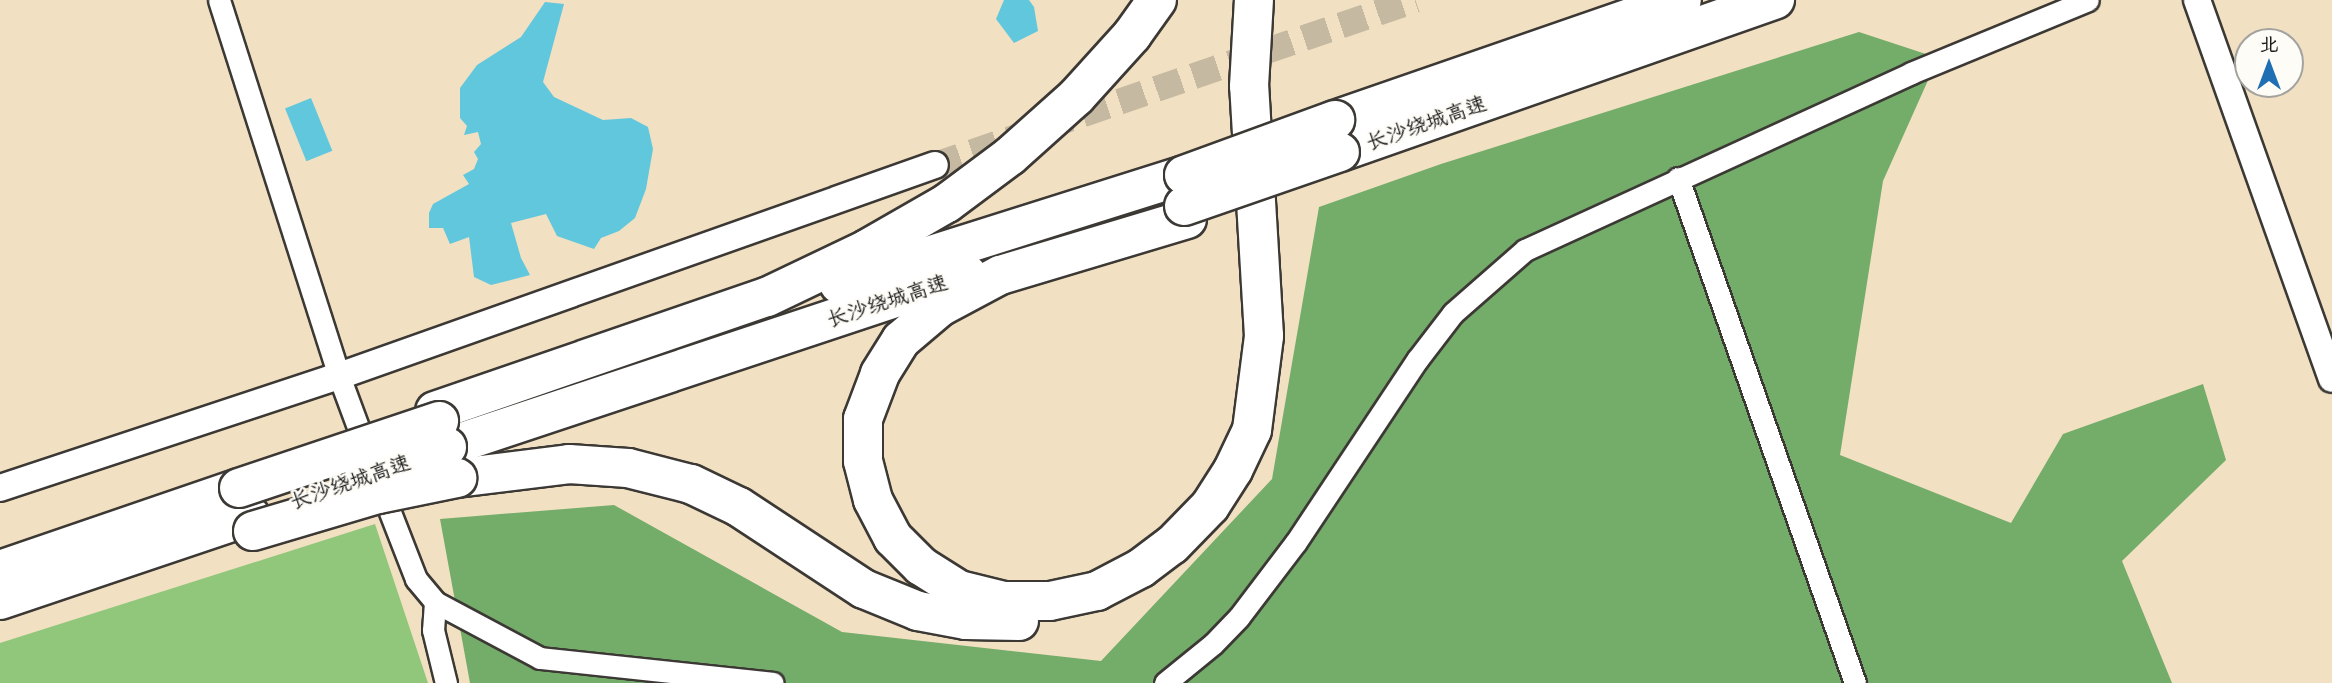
<!DOCTYPE html>
<html>
<head>
<meta charset="utf-8">
<style>
  body { margin:0 }
  #map { position:relative; width:2332px; height:683px; overflow:hidden; background:#f1e0c2; font-family:Mali,"LXGW WenKai TC",sans-serif }
  div>[style] { position:absolute }
  .green>* { inset:0; background:#90c77a }
  .forest>* { inset:0; background:#74ac6a }
  .water>* { inset:0; background:#60c7dd; transform-origin:0 0 }
  .tertiary-tunnel>* { height:26px; margin-top:-13px; transform-origin:0; background:repeating-linear-gradient(90deg,#c6b9a1 0 26px,transparent 0 39px) }
  .roads { filter:drop-shadow(2px 0 #3c3935) drop-shadow(-2px 0 #3c3935) drop-shadow(0 2px #3c3935) drop-shadow(0 -2px #3c3935) }
  .minor>* { height:21px; margin:-10.5px; padding:0 10.5px; transform-origin:10.5px; border-radius:10.5px; background:#fff }
  .tertiary>* { height:26px; margin:-13px; padding:0 13px; transform-origin:13px; border-radius:13px; background:#fff }
  .motorway>* { height:38px; margin:-19px; padding:0 19px; transform-origin:19px; border-radius:19px; background:#fff }
  .bridges { filter:drop-shadow(2px 0 #3c3935) drop-shadow(-2px 0 #3c3935) drop-shadow(0 2px #3c3935) drop-shadow(0 -2px #3c3935) }
  .motorway-bridge>* { height:38px; margin:-19px; padding:0 19px; transform-origin:19px; border-radius:19px; background:#fff }
  span { translate:-50% -50%; white-space:nowrap; text-align:center; line-height:1.15; -webkit-text-stroke:5px #fdfcf7; paint-order:stroke }
  .street-label { font-size:21px; color:#1c1c1c }
  .north { position:absolute; left:2234px; top:28px; width:70px; height:70px; box-sizing:border-box; background:#fdfcf7; border:2px solid #a3a29f; border-radius:50%; rotate:0deg; font-size:19px; font-weight:700; line-height:28px; text-align:center; color:#1c1c1c }
  .north::after { content:''; display:block; margin:auto; width:24px; height:32px; background:#1f6fb2; clip-path:polygon(50% 0,100% 100%,50% 72%,0 100%) }
</style>
</head>
<body>
<div id="map">
  <div class="green">
    <i style="clip-path:polygon(375px 524px,428px 683px,0 683px,0 643px)"></i>
  </div>
  <div class="forest">
    <i style="clip-path:polygon(1859px 32px,1938px 58px,1883px 181px,1840px 455px,2011px 523px,2063px 434px,2203px 384px,2226px 460px,2122px 561px,2172px 683px,470px 683px,440px 519px,614px 505px,842px 632px,1101px 661px,1272px 479px,1319px 207px,1441px 164px)"></i>
  </div>
  <div class="water">
    <i style="clip-path:polygon(1004px 0,1029px 0,1034px 7px,1038px 31px,1014px 43px,996px 19px)"></i>
    <i style="clip-path:polygon(545px 2px,564px 4px,543px 82px,554px 97px,603px 120px,631px 118px,648px 127px,653px 149px,646px 189px,635px 218px,619px 231px,601px 238px,594px 249px,557px 236px,546px 214px,511px 223px,521px 258px,530px 275px,491px 285px,474px 277px,469px 237px,450px 244px,443px 228px,429px 228px,429px 213px,433px 204px,469px 184px,463px 175px,474px 169px,478px 159px,474px 152px,481px 144px,478px 132px,464px 135px,467px 126px,460px 118px,460px 88px,477px 65px,521px 37px)"></i>
    <i style="left:311px;top:98px;width:57px;height:28px;rotate:68deg"></i>
  </div>
  <div class="tertiary-tunnel">
    <i style="left:935px;top:165px;width:508px;rotate:-18.97deg"></i>
  </div>
  <div class="roads">
    <div class="minor">
      <i style="left:219px;top:0;width:395px;rotate:72.3deg"></i>
      <i style="left:339px;top:376px;width:83px;rotate:69.6deg"></i>
      <i style="left:1678px;top:178px;width:535px;rotate:70.68deg"></i>
      <i style="left:379px;top:484px;width:102px;rotate:68.7deg"></i>
      <i style="left:416px;top:579px;width:30px;rotate:50deg"></i>
      <i style="left:435px;top:602px;width:119px;rotate:28.1deg"></i>
      <i style="left:540px;top:658px;width:234px;rotate:6.1deg"></i>
      <i style="left:435px;top:602px;width:28px;rotate:94deg"></i>
      <i style="left:433px;top:630px;width:55px;rotate:76.2deg"></i>
      <i style="left:1165px;top:683px;width:62px;rotate:-39.1deg"></i>
      <i style="left:1213px;top:644px;width:37px;rotate:-46deg"></i>
      <i style="left:1239px;top:617px;width:94px;rotate:-52.8deg"></i>
      <i style="left:1296px;top:542px;width:219px;rotate:-56.4deg"></i>
      <i style="left:1417px;top:360px;width:59px;rotate:-52.5deg"></i>
      <i style="left:1453px;top:313px;width:96px;rotate:-41.2deg"></i>
      <i style="left:1525px;top:250px;width:425px;rotate:-24.6deg"></i>
      <i style="left:1911px;top:73px;width:191px;rotate:-22.4deg"></i>
    </div>
    <div class="tertiary">
      <i style="left:2197px;top:0;width:402px;rotate:70.4deg"></i>
      <i style="left:0;top:488px;width:357px;rotate:-18.3deg"></i>
      <i style="left:339px;top:376px;width:632px;rotate:-19.5deg"></i>
    </div>
    <div class="motorway">
      <i style="left:1335px;top:120px;width:367px;rotate:-19.1deg"></i>
      <i style="left:1340px;top:152px;width:461px;rotate:-19.3deg"></i>
      <i style="left:1187px;top:219px;width:195px;rotate:163.3deg"></i>
      <i style="left:1000px;top:275px;width:68px;rotate:151.9deg"></i>
      <i style="left:940px;top:307px;width:51px;rotate:139.8deg"></i>
      <i style="left:901px;top:340px;width:40px;rotate:122deg"></i>
      <i style="left:880px;top:374px;width:48px;rotate:110.7deg"></i>
      <i style="left:863px;top:419px;width:42px;rotate:90deg"></i>
      <i style="left:863px;top:461px;width:40px;rotate:75.6deg"></i>
      <i style="left:873px;top:500px;width:43px;rotate:62.2deg"></i>
      <i style="left:893px;top:538px;width:40px;rotate:45deg"></i>
      <i style="left:921px;top:566px;width:45px;rotate:32.3deg"></i>
      <i style="left:959px;top:590px;width:46px;rotate:13.7deg"></i>
      <i style="left:1004px;top:601px;width:46px"></i>
      <i style="left:1050px;top:601px;width:48px;rotate:-12deg"></i>
      <i style="left:1097px;top:591px;width:50px;rotate:-27.6deg"></i>
      <i style="left:1141px;top:568px;width:39px;rotate:-37deg"></i>
      <i style="left:1172px;top:545px;width:54px;rotate:-45.7deg"></i>
      <i style="left:1210px;top:506px;width:43px;rotate:-57.4deg"></i>
      <i style="left:1233px;top:470px;width:44px;rotate:-64.6deg"></i>
      <i style="left:1252px;top:430px;width:95px;rotate:-82.7deg"></i>
      <i style="left:1264px;top:336px;width:250px;rotate:-93.4deg"></i>
      <i style="left:1249px;top:86px;width:86px;rotate:-86.7deg"></i>
      <i style="left:839px;top:284px;width:362px;rotate:-17.5deg"></i>
      <i style="left:435px;top:411px;width:351px;rotate:-19deg"></i>
      <i style="left:767px;top:297px;width:111px;rotate:-25.6deg"></i>
      <i style="left:867px;top:249px;width:92px;rotate:-29.9deg"></i>
      <i style="left:947px;top:203px;width:79px;rotate:-36.7deg"></i>
      <i style="left:1010px;top:156px;width:89px;rotate:-41.8deg"></i>
      <i style="left:1076px;top:97px;width:84px;rotate:-47.9deg"></i>
      <i style="left:1132px;top:35px;width:43px;rotate:-54.5deg"></i>
      <i style="left:447px;top:447px;width:548px;rotate:-18.4deg"></i>
      <i style="left:457px;top:478px;width:113px;rotate:-7.1deg"></i>
      <i style="left:569px;top:464px;width:59px;rotate:3.9deg"></i>
      <i style="left:628px;top:468px;width:65px;rotate:14.3deg"></i>
      <i style="left:691px;top:484px;width:53px;rotate:25.6deg"></i>
      <i style="left:739px;top:507px;width:149px;rotate:33.3deg"></i>
      <i style="left:864px;top:589px;width:58px;rotate:22.2deg"></i>
      <i style="left:918px;top:611px;width:49px;rotate:10.6deg"></i>
      <i style="left:966px;top:620px;width:53px;rotate:1.1deg"></i>
      <i style="left:0;top:570px;width:253px;rotate:-18.9deg"></i>
      <i style="left:0;top:600px;width:264px;rotate:-18.6deg"></i>
    </div>
  </div>
  <div class="bridges">
    <div class="motorway-bridge">
      <i style="left:1184px;top:175px;width:161px;rotate:-20deg"></i>
      <i style="left:1184px;top:206px;width:165px;rotate:-19.1deg"></i>
      <i style="left:364px;top:476px;width:88px;rotate:-19.3deg"></i>
      <i style="left:239px;top:488px;width:211px;rotate:-18.5deg"></i>
      <i style="left:253px;top:531px;width:130px;rotate:-16.5deg"></i>
      <i style="left:378px;top:494px;width:81px;rotate:-11.4deg"></i>
    </div>
  </div>
  <div class="street-label">
    <span style="left:1426px;top:122px;rotate:-19deg">长沙绕城高速</span>
    <span style="left:887px;top:300px;rotate:-18deg">长沙绕城高速</span>
    <span style="left:350px;top:481px;rotate:-19deg">长沙绕城高速</span>
  </div>
  <div class="north">北</div>
</div>
</body>
</html>
